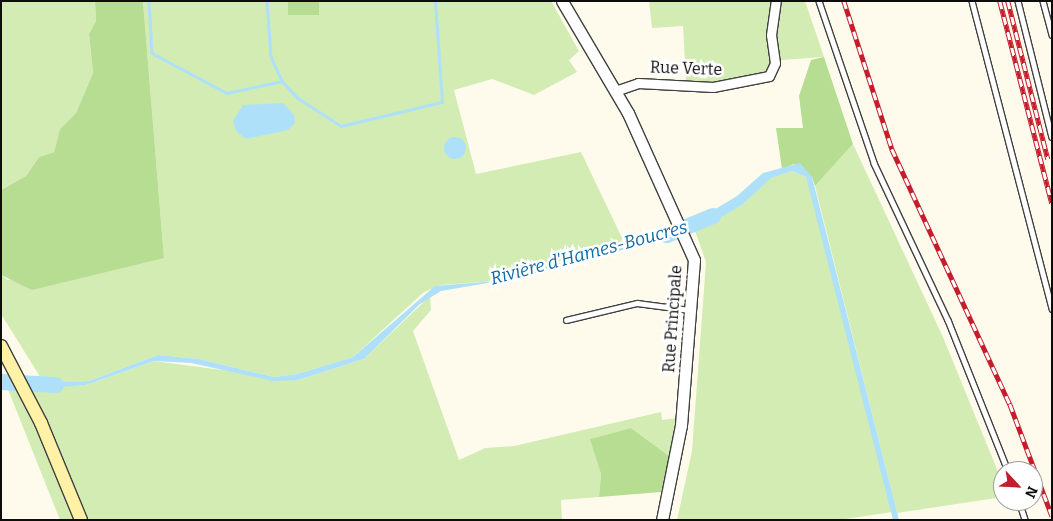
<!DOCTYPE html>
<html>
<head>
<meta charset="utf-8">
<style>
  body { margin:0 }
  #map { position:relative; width:1053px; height:521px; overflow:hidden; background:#fffbec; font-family:Bitter,serif }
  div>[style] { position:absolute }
  .green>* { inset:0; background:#d3ecb4 }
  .forest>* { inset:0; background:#b7dd92; transform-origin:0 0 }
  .water>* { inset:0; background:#aee0fa }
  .round { border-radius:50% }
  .stream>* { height:2.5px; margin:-1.25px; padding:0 1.25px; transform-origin:1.25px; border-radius:1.25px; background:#aee0fa }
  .river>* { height:16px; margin:-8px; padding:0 8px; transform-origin:8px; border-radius:8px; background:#aee0fa }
  .roads { filter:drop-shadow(1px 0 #404040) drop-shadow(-1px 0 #404040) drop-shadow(0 1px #404040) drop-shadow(0 -1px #404040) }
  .service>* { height:4.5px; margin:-2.25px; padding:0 2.25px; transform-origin:2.25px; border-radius:2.25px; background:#fff }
  .minor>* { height:9px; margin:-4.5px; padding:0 4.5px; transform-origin:4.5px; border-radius:4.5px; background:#fff }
  .tertiary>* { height:11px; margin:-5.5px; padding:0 5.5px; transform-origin:5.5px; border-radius:5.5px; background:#fff }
  .secondary>* { height:12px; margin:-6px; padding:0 6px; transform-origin:6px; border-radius:6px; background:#fff2a7 }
  .rail>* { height:4.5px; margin-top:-2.25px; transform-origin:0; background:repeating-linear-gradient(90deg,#fff 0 8px,#c51d2b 0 16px); box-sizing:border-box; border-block:1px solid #c51d2b }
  span { translate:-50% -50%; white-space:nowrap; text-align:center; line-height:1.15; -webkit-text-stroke:5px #fff; paint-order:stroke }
  .street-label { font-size:16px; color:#0d0d0d }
  .water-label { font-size:18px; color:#0f6aa6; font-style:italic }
  .frame { position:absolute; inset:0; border:2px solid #0d0d0d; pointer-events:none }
  .north { position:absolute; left:993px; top:461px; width:50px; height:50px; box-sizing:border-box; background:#fff; border:1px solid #9e9e9e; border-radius:50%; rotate:115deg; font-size:14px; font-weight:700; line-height:20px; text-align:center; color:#0d0d0d }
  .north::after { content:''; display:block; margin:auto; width:18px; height:22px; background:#c51d2b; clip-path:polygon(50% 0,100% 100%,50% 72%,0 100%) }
</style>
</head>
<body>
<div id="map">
  <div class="green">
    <i style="clip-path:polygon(1px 1px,95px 1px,96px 21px,89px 34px,93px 73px,76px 113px,60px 129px,54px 152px,39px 157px,26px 176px,1px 190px)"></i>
    <i style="clip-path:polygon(143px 1px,551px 1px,579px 51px,569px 60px,577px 72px,534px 95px,492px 79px,454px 90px,476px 174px,581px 152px,624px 242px,495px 281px,441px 285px,424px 292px,353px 357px,297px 374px,274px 377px,199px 359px,158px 355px,89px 381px,44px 383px,1px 314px,1px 275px,8px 280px,164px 258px)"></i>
    <i style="clip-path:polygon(649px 1px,805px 1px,824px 57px,781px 60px,764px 76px,708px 84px,686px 80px,683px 26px,652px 28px)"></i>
    <i style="clip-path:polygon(853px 144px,943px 337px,1003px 484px,1003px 497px,897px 513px,815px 186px)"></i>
    <i style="clip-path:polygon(792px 171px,806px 177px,819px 220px,892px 512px,839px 520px,677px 520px,692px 451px,706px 262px,695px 231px,742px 205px,770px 178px)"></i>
    <i style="clip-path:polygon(430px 296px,431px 310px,413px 331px,459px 460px,485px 448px,514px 446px,661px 412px,662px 420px,676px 418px,669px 456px,631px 428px,591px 439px,601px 474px,599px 497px,561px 500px,562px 520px,60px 520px,7px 387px,86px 385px,154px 361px,298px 380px,364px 359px)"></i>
  </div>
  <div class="forest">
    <i style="clip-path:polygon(95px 1px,143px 1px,164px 258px,32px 290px,1px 275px,1px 190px,26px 176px,39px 157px,54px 152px,60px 129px,76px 113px,93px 73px,89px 34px,96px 21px)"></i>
    <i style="left:288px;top:1px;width:31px;height:14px"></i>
    <i style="clip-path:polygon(824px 57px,853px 144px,815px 186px,812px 177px,794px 164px,782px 169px,776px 128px,803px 128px,799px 96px,811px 60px)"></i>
    <i style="clip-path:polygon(631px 428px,669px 456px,661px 492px,599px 497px,601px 474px,590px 439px)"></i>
  </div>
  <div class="water">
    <i style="clip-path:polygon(283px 103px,294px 115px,295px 123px,288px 130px,246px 139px,236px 131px,233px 121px,243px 105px)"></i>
    <i class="round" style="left:444px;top:137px;width:22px;height:22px"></i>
    <i style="clip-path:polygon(800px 163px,812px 177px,899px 520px,893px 520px,806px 177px,792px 171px,771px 178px,742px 205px,711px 223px,695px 231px,692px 223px,737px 196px,763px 173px)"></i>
    <i style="clip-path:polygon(677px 229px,678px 234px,641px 245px,517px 278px,441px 291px,420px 304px,364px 359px,298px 380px,273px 381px,191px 363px,154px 361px,86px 385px,36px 389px,34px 383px,89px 381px,158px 355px,199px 359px,274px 377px,297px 374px,353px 357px,435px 286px,495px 281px)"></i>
  </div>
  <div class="stream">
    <i style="left:149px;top:1px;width:52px;rotate:86.7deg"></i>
    <i style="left:152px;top:53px;width:85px;rotate:28.1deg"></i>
    <i style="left:227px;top:93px;width:56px;rotate:-12.3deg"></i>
    <i style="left:282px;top:81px;width:23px;rotate:47deg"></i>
    <i style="left:298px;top:98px;width:51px;rotate:33.1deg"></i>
    <i style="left:341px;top:126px;width:104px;rotate:-13.4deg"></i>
    <i style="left:442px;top:102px;width:101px;rotate:-94deg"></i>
    <i style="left:267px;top:1px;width:56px;rotate:85.9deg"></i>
    <i style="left:271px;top:57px;width:26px;rotate:65deg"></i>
  </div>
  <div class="river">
    <i style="left:667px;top:235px;width:50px;rotate:-22.4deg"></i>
    <i style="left:1px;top:382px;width:55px;rotate:3.1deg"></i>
  </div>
  <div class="roads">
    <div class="service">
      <i style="left:819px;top:1px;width:171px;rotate:71.2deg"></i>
      <i style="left:874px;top:163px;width:174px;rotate:64.8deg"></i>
      <i style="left:948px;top:320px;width:162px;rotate:68.3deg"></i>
      <i style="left:972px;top:1px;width:318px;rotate:75.4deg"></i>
      <i style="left:1018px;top:1px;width:140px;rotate:76deg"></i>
      <i style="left:1043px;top:1px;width:35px;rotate:75deg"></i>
      <i style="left:566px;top:320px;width:73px;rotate:-13.5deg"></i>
      <i style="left:637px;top:303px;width:53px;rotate:7.5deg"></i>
      <i style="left:1019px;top:501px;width:20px;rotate:72deg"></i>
    </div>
    <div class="minor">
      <i style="left:615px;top:91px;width:24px;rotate:-19deg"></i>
      <i style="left:638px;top:83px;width:75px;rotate:3.1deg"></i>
      <i style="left:713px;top:87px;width:57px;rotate:-11.1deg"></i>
      <i style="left:769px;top:76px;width:14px;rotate:-65deg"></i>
      <i style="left:775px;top:63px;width:28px;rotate:-98deg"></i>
      <i style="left:771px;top:35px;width:34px;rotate:-82deg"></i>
    </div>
    <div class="tertiary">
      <i style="left:562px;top:1px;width:130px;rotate:59.5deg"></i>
      <i style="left:628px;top:113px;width:161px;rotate:65.8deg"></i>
      <i style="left:694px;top:260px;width:166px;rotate:94.5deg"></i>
      <i style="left:681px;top:425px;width:97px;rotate:101.3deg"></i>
    </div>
    <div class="secondary">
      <i style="left:1px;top:346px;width:87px;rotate:62.5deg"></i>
      <i style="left:41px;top:423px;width:105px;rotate:67.6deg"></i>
    </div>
  </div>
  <div class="rail">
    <i style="left:844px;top:1px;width:156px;rotate:72deg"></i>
    <i style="left:892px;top:149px;width:281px;rotate:65.2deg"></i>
    <i style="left:1010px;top:404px;width:120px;rotate:69.4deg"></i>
    <i style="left:1000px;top:1px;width:209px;rotate:75.6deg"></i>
    <i style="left:1008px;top:1px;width:163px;rotate:75.8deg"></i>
  </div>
  <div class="street-label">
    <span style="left:686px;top:69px;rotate:2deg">Rue Verte</span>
    <span style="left:673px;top:319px;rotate:-86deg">Rue Principale</span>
  </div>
  <div class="water-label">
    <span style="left:589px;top:253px;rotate:-15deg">Rivière d'Hames-Boucres</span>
  </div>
  <div class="frame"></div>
  <div class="north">N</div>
</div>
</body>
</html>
